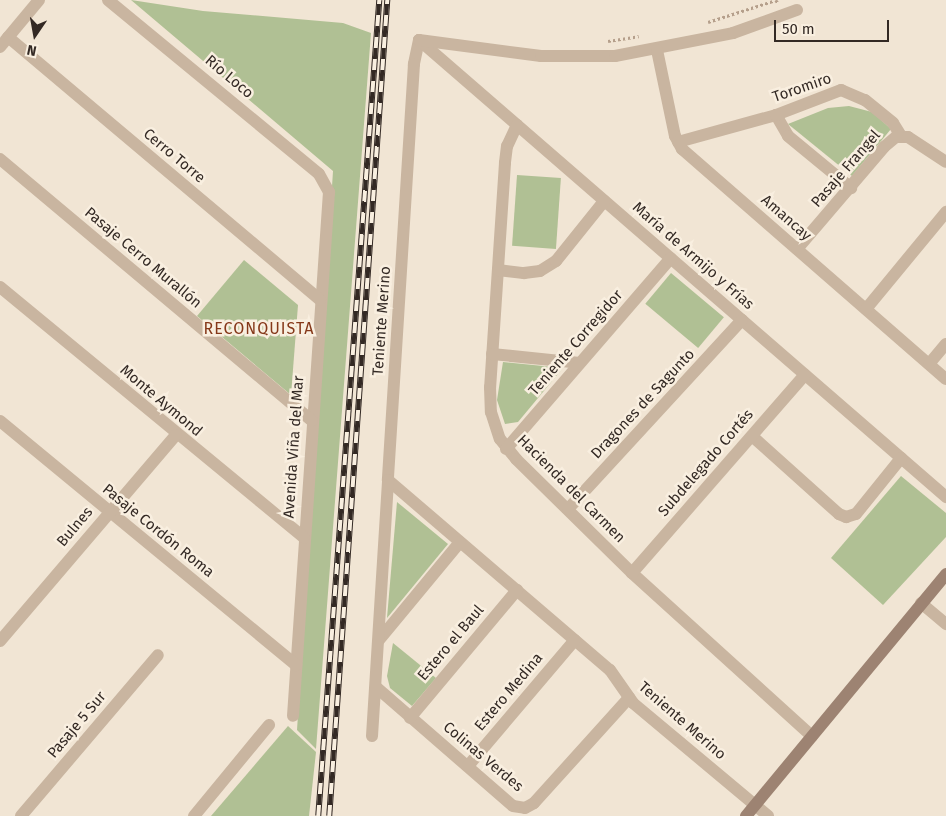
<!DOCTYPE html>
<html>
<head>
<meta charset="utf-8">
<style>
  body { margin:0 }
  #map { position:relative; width:946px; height:816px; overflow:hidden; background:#f1e5d4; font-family:"Fira Sans",sans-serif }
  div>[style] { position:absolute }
  .green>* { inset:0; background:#b0c094; transform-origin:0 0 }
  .path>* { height:2.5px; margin-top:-1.25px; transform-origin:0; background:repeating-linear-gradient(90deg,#b59f8b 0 2.5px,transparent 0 5px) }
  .minor>* { height:12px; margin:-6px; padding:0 6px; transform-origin:6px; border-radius:6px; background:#c9b5a0 }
  .secondary>* { height:12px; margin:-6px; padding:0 6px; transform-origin:6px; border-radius:6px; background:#9d8372 }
  .rail>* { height:5.5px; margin-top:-2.75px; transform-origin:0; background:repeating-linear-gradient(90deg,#f9efe0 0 11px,#332924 0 22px); box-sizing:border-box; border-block:1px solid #332924 }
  span { translate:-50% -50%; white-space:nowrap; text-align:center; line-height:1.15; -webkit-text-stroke:5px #f9efe0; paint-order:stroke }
  .street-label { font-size:15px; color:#332924 }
  .neighbourhood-label { font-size:16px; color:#853819; letter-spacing:1px }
  .north { position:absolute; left:10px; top:10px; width:50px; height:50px; -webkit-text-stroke:4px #f9efe0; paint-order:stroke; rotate:192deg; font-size:14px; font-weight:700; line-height:20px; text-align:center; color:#332924 }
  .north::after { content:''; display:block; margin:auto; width:18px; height:22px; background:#332924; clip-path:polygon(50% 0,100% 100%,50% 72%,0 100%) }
  .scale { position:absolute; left:774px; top:20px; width:115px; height:22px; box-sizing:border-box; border:2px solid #332924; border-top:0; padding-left:6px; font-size:15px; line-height:18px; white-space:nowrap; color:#332924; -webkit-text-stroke:4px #f9efe0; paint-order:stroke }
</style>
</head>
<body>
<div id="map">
  <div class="green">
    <i style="clip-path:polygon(131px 0,203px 11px,343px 23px,371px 33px,316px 749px,297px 730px,333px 171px)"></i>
    <i style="clip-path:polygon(849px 106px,872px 112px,891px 129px,852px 176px,788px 124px,828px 108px)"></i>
    <i style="left:517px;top:175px;width:44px;height:71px;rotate:4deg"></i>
    <i style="clip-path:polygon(244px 260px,298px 305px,291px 395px,197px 316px)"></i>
    <i style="left:671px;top:273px;width:69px;height:40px;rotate:40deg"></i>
    <i style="clip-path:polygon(503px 362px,563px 368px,518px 422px,505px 424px,497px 400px)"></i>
    <i style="clip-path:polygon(901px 476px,946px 513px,946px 537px,883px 605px,831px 558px)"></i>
    <i style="clip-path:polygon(397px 502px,448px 544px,387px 618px)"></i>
    <i style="clip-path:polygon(393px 643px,436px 678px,412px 706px,390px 688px,387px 676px)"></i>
    <i style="clip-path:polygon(288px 726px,316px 752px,309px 816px,211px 816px)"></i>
  </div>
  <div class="path">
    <i style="left:708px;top:22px;width:71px;rotate:-17.9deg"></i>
    <i style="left:776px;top:0;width:4px;rotate:56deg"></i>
    <i style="left:608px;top:41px;width:31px;rotate:-9deg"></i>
  </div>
  <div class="minor">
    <i style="left:108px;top:0;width:273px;rotate:39.5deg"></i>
    <i style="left:319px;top:174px;width:21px;rotate:61deg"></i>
    <i style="left:329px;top:192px;width:525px;rotate:93.93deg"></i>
    <i style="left:8px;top:37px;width:408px;rotate:40.1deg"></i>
    <i style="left:419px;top:40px;width:25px;rotate:102deg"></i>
    <i style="left:414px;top:64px;width:417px;rotate:93.6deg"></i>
    <i style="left:388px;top:480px;width:292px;rotate:40.6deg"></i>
    <i style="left:610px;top:670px;width:40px;rotate:55.1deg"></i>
    <i style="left:633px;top:703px;width:176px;rotate:39.9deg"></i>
    <i style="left:419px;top:40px;width:698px;rotate:40.93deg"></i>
    <i style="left:419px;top:40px;width:123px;rotate:7.5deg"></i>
    <i style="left:541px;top:56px;width:74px"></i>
    <i style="left:615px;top:56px;width:120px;rotate:-11deg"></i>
    <i style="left:733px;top:33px;width:68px;rotate:-19.8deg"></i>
    <i style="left:0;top:47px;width:61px;rotate:-50.3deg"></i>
    <i style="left:657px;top:50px;width:88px;rotate:78.2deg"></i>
    <i style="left:675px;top:136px;width:15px;rotate:62deg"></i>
    <i style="left:682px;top:149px;width:350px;rotate:41.1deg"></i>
    <i style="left:776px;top:115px;width:24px;rotate:60deg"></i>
    <i style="left:788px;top:136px;width:82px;rotate:39.5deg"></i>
    <i style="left:517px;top:125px;width:23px;rotate:115deg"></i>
    <i style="left:507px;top:146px;width:17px;rotate:97deg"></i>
    <i style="left:505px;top:163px;width:225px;rotate:93.8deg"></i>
    <i style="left:490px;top:387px;width:25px;rotate:88deg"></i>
    <i style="left:491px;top:412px;width:28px;rotate:72deg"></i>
    <i style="left:500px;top:439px;width:26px;rotate:51deg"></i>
    <i style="left:516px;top:459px;width:163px;rotate:44.5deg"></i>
    <i style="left:632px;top:573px;width:243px;rotate:42.2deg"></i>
    <i style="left:678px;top:142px;width:102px;rotate:-15.4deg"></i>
    <i style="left:776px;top:115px;width:70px;rotate:-21deg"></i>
    <i style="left:841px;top:90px;width:26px;rotate:23deg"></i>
    <i style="left:865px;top:100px;width:36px;rotate:39deg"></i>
    <i style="left:893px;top:123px;width:15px;rotate:58deg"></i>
    <i style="left:0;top:159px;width:407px;rotate:40deg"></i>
    <i style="left:797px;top:249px;width:134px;rotate:-49.5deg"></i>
    <i style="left:884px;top:147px;width:16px;rotate:-40deg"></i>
    <i style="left:896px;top:137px;width:12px"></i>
    <i style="left:908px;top:137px;width:45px;rotate:33.3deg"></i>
    <i style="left:498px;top:270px;width:26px;rotate:7deg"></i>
    <i style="left:524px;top:273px;width:16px;rotate:-7deg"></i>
    <i style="left:540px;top:271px;width:19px;rotate:-32deg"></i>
    <i style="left:556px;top:261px;width:77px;rotate:-51.3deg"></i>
    <i style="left:0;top:287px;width:394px;rotate:39.5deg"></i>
    <i style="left:866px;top:309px;width:126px;rotate:-50.5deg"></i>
    <i style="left:492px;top:354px;width:88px;rotate:5.8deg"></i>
    <i style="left:929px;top:364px;width:26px;rotate:-50deg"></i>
    <i style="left:0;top:421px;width:384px;rotate:39.5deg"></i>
    <i style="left:752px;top:436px;width:117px;rotate:41.9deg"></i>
    <i style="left:839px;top:514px;width:8px;rotate:23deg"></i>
    <i style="left:846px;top:517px;width:10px;rotate:-17deg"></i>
    <i style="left:856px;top:514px;width:72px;rotate:-51.2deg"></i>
    <i style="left:506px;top:449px;width:252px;rotate:-49.2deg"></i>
    <i style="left:568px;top:509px;width:257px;rotate:-47.4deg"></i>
    <i style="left:632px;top:573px;width:263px;rotate:-48.9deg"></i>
    <i style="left:921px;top:603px;width:33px;rotate:40deg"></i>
    <i style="left:379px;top:640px;width:127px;rotate:-50.4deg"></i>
    <i style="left:0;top:641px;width:271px;rotate:-49.5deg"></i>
    <i style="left:376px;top:687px;width:181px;rotate:41deg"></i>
    <i style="left:513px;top:806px;width:12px;rotate:9deg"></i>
    <i style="left:525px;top:808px;width:10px;rotate:-29deg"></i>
    <i style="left:534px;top:803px;width:142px;rotate:-47.9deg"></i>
    <i style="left:410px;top:718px;width:167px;rotate:-50.1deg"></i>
    <i style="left:372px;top:736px;width:256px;rotate:-86.4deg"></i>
    <i style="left:468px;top:766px;width:165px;rotate:-49.7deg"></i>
    <i style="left:21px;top:816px;width:211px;rotate:-49.6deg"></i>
    <i style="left:194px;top:816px;width:118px;rotate:-50.5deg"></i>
  </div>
  <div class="secondary">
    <i style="left:746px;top:816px;width:314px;rotate:-50.4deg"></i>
  </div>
  <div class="rail">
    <i style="left:318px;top:816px;width:818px;rotate:-85.72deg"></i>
    <i style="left:329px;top:816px;width:818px;rotate:-85.93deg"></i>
  </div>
  <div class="street-label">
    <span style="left:229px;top:77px;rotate:40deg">Río Loco</span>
    <span style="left:802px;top:88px;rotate:-19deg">Toromiro</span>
    <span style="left:174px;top:156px;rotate:40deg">Cerro Torre</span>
    <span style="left:846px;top:169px;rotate:-49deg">Pasaje Frangel</span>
    <span style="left:786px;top:218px;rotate:41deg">Amancay</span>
    <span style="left:693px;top:256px;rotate:41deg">María de Armijo y Frías</span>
    <span style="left:143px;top:258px;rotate:40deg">Pasaje Cerro Murallón</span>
    <span style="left:382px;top:321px;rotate:-86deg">Teniente Merino</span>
    <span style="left:576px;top:343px;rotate:-49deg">Teniente Corregidor</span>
    <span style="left:161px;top:401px;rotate:40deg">Monte Aymond</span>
    <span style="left:643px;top:404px;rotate:-47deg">Dragones de Sagunto</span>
    <span style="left:294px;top:447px;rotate:-86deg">Avenida Viña del Mar</span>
    <span style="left:706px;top:463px;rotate:-49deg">Subdelegado Cortés</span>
    <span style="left:571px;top:489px;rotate:45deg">Hacienda del Carmen</span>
    <span style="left:75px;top:527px;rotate:-50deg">Bulnes</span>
    <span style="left:158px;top:531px;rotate:39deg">Pasaje Cordón Roma</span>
    <span style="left:451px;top:643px;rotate:-50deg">Estero el Baul</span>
    <span style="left:509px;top:692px;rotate:-50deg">Estero Medina</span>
    <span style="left:682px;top:721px;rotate:41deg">Teniente Merino</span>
    <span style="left:77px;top:725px;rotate:-50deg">Pasaje 5 Sur</span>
    <span style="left:483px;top:757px;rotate:40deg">Colinas Verdes</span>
  </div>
  <div class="neighbourhood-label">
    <span style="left:259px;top:329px">RECONQUISTA</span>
  </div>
  <div class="north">N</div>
  <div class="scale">50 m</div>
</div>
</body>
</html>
